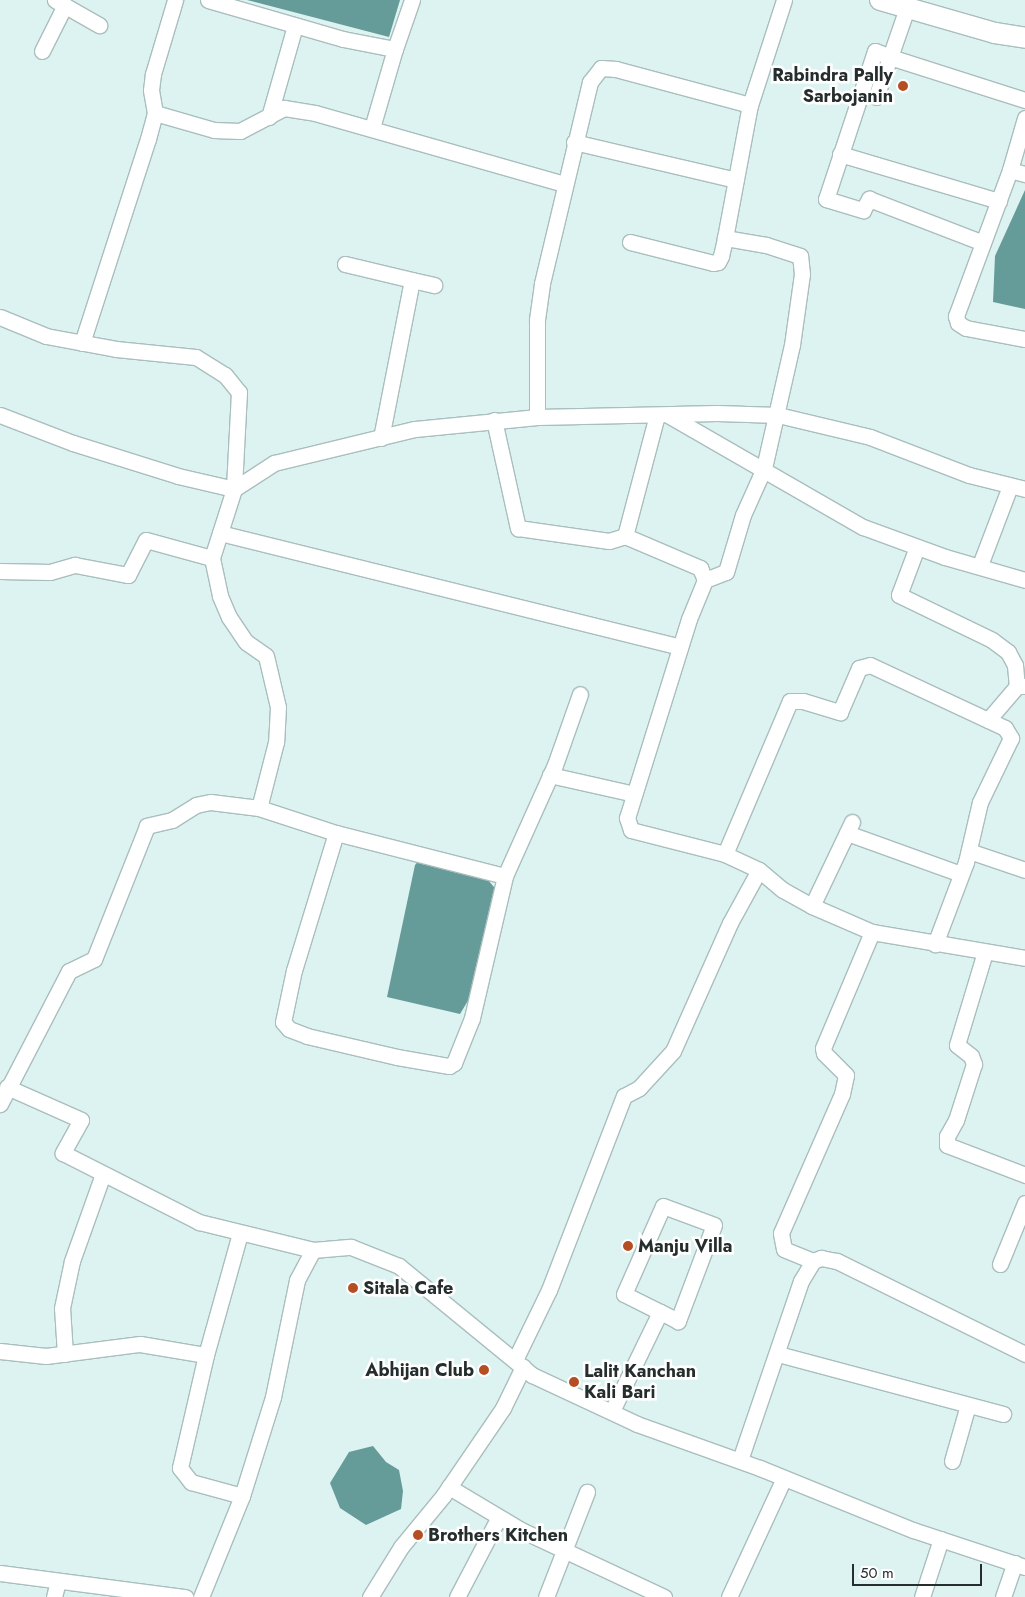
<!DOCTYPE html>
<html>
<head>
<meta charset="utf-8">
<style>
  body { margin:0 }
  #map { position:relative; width:1025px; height:1597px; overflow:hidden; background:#ddf3f1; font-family:Jost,sans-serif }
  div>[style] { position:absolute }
  .water>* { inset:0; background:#659b98 }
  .roads { filter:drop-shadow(1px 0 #a9bebd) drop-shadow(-1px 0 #a9bebd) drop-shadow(0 1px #a9bebd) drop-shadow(0 -1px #a9bebd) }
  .street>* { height:15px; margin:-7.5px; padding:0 7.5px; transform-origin:7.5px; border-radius:7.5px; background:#fff }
  .secondary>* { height:20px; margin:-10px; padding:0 10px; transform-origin:10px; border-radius:10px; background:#fff }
  .dots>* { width:14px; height:14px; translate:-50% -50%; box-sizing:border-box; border:2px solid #fff; border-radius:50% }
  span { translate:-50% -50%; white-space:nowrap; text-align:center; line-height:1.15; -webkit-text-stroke:5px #fff; paint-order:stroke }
  .poi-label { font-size:18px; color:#252d2d; font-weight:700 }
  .right { translate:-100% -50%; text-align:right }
  .left { translate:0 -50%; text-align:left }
  .scale { position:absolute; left:852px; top:1564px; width:130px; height:22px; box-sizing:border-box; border:2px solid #252d2d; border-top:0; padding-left:6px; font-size:15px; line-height:18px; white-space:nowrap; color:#252d2d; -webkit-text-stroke:4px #fff; paint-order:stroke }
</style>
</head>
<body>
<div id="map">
  <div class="water">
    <i style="clip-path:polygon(247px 0,400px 0,389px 37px)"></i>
    <i style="clip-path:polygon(1025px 190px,1025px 309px,993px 302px,995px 256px)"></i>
    <i style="clip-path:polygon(422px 857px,482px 873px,499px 893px,469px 999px,460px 1014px,387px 997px,415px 865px)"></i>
    <i style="clip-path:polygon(373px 1446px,386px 1462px,399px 1470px,403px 1491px,401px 1509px,366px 1525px,340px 1508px,330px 1483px,349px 1452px)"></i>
  </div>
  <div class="roads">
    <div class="street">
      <i style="left:55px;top:0;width:51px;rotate:29.6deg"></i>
      <i style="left:208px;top:0;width:141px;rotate:16.1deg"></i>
      <i style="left:343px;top:39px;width:53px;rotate:10.9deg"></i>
      <i style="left:395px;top:49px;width:52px;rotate:-70.9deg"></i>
      <i style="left:784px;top:0;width:110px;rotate:107.9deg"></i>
      <i style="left:750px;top:105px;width:139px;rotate:-165deg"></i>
      <i style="left:616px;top:69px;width:15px;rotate:-176deg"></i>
      <i style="left:601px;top:68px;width:18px;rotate:128deg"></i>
      <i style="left:590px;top:82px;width:208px;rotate:103.4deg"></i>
      <i style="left:542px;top:284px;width:37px;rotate:98deg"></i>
      <i style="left:537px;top:321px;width:96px;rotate:90deg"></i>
      <i style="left:537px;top:417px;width:180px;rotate:-1.3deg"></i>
      <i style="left:717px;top:413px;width:61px;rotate:1.9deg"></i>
      <i style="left:778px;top:415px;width:95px;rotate:13.4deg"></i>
      <i style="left:870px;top:437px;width:106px;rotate:21deg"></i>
      <i style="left:969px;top:475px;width:58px;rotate:14deg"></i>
      <i style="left:907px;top:8px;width:52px;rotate:109.1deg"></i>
      <i style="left:890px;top:57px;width:16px;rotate:-158deg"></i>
      <i style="left:875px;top:51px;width:156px;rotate:108.3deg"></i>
      <i style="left:826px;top:199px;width:39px;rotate:17deg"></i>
      <i style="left:863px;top:210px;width:13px;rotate:-61deg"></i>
      <i style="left:869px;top:199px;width:122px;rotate:21.1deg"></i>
      <i style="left:42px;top:51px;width:51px;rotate:-63.4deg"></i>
      <i style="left:876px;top:97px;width:42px;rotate:-70.7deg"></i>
      <i style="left:890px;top:57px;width:142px;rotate:17.7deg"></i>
      <i style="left:155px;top:113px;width:61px;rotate:16.1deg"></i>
      <i style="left:214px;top:130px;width:26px;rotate:2deg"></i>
      <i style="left:240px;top:131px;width:50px;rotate:-27.6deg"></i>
      <i style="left:284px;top:108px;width:31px;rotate:9deg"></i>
      <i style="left:315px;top:113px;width:260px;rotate:15.9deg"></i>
      <i style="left:269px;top:117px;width:95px;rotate:-74.1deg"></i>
      <i style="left:1025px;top:118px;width:54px;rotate:106.1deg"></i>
      <i style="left:1010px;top:170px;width:156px;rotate:110.3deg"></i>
      <i style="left:956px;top:316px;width:7px;rotate:74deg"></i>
      <i style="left:958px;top:323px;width:9px;rotate:32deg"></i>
      <i style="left:966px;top:328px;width:60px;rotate:10.6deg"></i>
      <i style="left:372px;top:128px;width:82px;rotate:-73.8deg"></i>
      <i style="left:574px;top:142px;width:166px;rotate:13.2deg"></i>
      <i style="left:840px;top:154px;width:166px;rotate:16.5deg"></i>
      <i style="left:1010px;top:170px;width:16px;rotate:15deg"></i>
      <i style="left:630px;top:242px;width:86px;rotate:14.2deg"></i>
      <i style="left:713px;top:263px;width:5px;rotate:-11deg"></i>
      <i style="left:718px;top:262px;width:7px;rotate:-63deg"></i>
      <i style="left:721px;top:256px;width:18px;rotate:-77deg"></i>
      <i style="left:345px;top:264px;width:69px;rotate:13.4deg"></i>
      <i style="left:412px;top:280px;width:161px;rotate:101.1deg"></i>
      <i style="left:412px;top:280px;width:23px;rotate:13deg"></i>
      <i style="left:0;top:317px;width:50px;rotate:22.4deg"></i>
      <i style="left:46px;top:336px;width:71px;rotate:10.5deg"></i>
      <i style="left:116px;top:349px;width:80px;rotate:5.7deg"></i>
      <i style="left:196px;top:357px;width:34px;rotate:32deg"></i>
      <i style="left:225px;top:375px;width:22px;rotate:51deg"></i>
      <i style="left:239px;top:392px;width:97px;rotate:93deg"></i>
      <i style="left:234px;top:489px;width:48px;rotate:-33deg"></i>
      <i style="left:274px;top:463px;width:145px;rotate:-13.6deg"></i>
      <i style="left:415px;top:429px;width:123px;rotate:-5.6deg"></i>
      <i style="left:82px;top:343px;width:214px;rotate:-72.1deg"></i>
      <i style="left:148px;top:139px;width:27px;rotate:-75deg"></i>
      <i style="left:155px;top:113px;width:23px;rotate:-100deg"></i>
      <i style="left:151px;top:90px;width:16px;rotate:-83deg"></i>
      <i style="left:153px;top:74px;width:77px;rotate:-73.4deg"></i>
      <i style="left:0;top:415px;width:78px;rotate:21deg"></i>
      <i style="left:73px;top:443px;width:110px;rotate:17.4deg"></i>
      <i style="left:178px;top:476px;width:57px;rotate:13.1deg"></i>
      <i style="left:234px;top:489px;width:72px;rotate:107.7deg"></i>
      <i style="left:212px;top:558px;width:39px;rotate:78deg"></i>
      <i style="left:220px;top:596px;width:23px;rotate:67deg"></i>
      <i style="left:229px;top:617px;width:30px;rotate:56deg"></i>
      <i style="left:246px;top:642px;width:24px;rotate:35deg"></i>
      <i style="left:266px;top:656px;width:52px;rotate:76.8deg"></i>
      <i style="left:278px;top:707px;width:35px;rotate:93deg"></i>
      <i style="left:276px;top:742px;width:68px;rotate:104.4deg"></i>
      <i style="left:259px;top:808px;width:49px;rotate:-173deg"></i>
      <i style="left:210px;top:802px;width:14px;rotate:168deg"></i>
      <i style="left:196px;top:805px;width:28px;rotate:148deg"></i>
      <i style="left:172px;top:820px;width:26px;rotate:167deg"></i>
      <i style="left:147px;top:826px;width:143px;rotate:111.7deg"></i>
      <i style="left:94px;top:959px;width:28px;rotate:154deg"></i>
      <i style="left:69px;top:971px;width:150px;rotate:117.4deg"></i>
      <i style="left:657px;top:415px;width:125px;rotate:104.8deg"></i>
      <i style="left:625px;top:536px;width:82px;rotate:23.1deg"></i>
      <i style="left:700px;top:568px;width:13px;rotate:67deg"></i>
      <i style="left:668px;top:415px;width:225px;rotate:29.9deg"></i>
      <i style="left:863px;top:527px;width:87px;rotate:20.1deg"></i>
      <i style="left:945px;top:557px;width:83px;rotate:16deg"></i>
      <i style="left:494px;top:420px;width:111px;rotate:77.5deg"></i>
      <i style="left:518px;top:528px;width:92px;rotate:8.1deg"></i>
      <i style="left:609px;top:541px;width:17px;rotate:-17deg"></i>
      <i style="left:220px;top:533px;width:474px;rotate:13.9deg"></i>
      <i style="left:917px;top:547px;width:51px;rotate:110.6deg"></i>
      <i style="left:899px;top:595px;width:103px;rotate:25.8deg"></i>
      <i style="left:992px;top:640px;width:20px;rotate:37deg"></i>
      <i style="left:1008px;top:652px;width:15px;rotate:62deg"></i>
      <i style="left:1015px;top:665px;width:21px;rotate:85deg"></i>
      <i style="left:980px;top:565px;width:85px;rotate:-69.2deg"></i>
      <i style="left:0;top:571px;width:50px;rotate:1.1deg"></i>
      <i style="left:50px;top:572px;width:26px;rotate:-16deg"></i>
      <i style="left:75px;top:565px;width:54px;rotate:10.7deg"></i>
      <i style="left:128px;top:575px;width:39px;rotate:-63deg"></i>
      <i style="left:146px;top:540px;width:68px;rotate:15.3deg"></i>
      <i style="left:988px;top:720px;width:45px;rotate:-49.5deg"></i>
      <i style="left:1017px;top:686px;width:8px"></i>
      <i style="left:550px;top:775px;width:86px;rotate:12.7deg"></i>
      <i style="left:259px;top:808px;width:81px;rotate:18deg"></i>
      <i style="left:336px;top:833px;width:174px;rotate:14.3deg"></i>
      <i style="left:505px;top:876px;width:122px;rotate:-65.8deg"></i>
      <i style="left:555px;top:765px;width:75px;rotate:-70.6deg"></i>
      <i style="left:336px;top:833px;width:143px;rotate:107deg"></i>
      <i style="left:294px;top:970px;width:53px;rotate:101.9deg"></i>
      <i style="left:283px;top:1022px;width:9px;rotate:49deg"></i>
      <i style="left:289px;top:1029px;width:19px;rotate:21deg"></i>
      <i style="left:307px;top:1036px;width:92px;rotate:13.1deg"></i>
      <i style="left:397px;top:1057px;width:53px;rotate:9.8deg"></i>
      <i style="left:449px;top:1066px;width:6px;rotate:-31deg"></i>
      <i style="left:454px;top:1063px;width:48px;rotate:-68.2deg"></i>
      <i style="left:472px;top:1018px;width:146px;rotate:-76.9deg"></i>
      <i style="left:847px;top:833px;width:121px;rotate:19.8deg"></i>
      <i style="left:969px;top:851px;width:59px;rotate:18.7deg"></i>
      <i style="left:725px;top:854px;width:166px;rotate:-67deg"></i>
      <i style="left:790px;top:701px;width:13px"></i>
      <i style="left:803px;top:701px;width:39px;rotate:17deg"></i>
      <i style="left:840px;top:712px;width:48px;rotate:-66.6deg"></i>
      <i style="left:859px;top:668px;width:11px;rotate:-15deg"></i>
      <i style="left:870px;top:665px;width:149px;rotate:25deg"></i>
      <i style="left:1005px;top:728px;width:12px;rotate:59deg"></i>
      <i style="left:1011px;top:738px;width:71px;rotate:115.8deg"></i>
      <i style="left:980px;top:802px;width:62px;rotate:103.1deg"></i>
      <i style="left:966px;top:862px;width:88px;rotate:110.7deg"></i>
      <i style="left:759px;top:870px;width:31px;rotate:40deg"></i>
      <i style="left:783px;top:890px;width:33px;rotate:29deg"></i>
      <i style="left:812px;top:906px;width:65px;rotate:23.4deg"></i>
      <i style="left:872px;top:932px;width:155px;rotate:9.6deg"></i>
      <i style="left:812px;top:906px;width:93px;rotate:-64.5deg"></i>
      <i style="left:985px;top:952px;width:97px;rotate:106.8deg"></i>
      <i style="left:957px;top:1045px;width:18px;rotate:38deg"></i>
      <i style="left:971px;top:1056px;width:9px;rotate:69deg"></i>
      <i style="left:974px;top:1064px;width:59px;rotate:107.8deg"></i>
      <i style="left:956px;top:1120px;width:18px;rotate:119deg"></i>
      <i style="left:947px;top:1136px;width:9px;rotate:90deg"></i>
      <i style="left:947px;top:1145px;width:84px;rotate:21deg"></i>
      <i style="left:7px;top:1087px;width:81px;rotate:24deg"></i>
      <i style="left:81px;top:1120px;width:38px;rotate:119deg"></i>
      <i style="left:63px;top:1153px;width:153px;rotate:26.9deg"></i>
      <i style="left:199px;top:1222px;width:117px;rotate:13.8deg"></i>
      <i style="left:313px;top:1250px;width:38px;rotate:-5deg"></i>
      <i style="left:351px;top:1247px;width:52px;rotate:21.6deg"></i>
      <i style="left:399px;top:1266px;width:172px;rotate:39.3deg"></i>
      <i style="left:532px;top:1375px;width:116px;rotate:25deg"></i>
      <i style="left:637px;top:1424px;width:131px;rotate:19.7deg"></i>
      <i style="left:760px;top:1468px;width:165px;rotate:22.1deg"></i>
      <i style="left:913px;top:1530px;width:118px;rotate:18.3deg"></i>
      <i style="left:813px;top:1261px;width:31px;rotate:-158deg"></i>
      <i style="left:784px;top:1249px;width:16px;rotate:-101deg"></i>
      <i style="left:781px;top:1233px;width:152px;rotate:-66.3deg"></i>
      <i style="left:842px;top:1094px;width:19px;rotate:-78deg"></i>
      <i style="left:846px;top:1075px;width:31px;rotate:-135deg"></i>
      <i style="left:824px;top:1053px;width:5px;rotate:-101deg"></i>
      <i style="left:823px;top:1048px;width:126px;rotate:-67.1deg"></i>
      <i style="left:1000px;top:1264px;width:66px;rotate:-67.7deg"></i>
      <i style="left:0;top:1351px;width:46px;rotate:6.2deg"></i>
      <i style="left:46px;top:1356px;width:95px;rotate:-7.3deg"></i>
      <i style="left:140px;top:1344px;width:67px;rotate:9.5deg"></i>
      <i style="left:206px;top:1355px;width:127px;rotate:-74.4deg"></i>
      <i style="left:65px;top:1354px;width:46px;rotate:-93.7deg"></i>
      <i style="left:62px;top:1308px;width:48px;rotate:-78deg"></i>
      <i style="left:72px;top:1261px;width:92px;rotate:-70.4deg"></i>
      <i style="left:778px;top:1354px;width:233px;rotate:14.9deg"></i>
      <i style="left:206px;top:1355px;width:116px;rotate:103deg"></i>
      <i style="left:180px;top:1468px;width:18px;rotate:52deg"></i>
      <i style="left:191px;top:1482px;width:53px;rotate:15.4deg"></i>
      <i style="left:515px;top:1360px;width:78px;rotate:-64.1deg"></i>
      <i style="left:549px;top:1290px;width:208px;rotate:-68.9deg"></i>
      <i style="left:624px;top:1096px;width:17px;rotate:-28deg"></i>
      <i style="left:639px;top:1088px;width:50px;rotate:-47.4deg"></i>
      <i style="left:673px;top:1051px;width:140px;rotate:-66deg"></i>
      <i style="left:730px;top:923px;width:60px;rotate:-61.3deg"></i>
      <i style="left:759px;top:870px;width:38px;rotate:-155deg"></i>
      <i style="left:725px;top:854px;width:97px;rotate:-165.7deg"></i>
      <i style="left:631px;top:830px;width:13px;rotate:-108deg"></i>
      <i style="left:627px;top:818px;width:208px;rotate:-72.7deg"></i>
      <i style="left:689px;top:619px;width:42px;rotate:-67.7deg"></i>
      <i style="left:705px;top:580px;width:22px;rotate:-21deg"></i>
      <i style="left:726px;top:572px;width:59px;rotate:-73.4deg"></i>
      <i style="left:743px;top:515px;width:51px;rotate:-65.9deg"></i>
      <i style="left:764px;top:468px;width:126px;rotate:-77.2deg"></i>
      <i style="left:792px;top:345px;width:72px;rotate:-82deg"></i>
      <i style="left:802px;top:274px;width:18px;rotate:-96deg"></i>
      <i style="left:800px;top:256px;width:36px;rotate:-162deg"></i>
      <i style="left:766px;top:245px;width:42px;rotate:-170.3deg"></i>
      <i style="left:725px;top:238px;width:135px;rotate:-79.4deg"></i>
      <i style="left:612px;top:1411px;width:110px;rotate:-64.1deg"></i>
      <i style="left:660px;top:1312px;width:40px;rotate:-153.4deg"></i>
      <i style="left:624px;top:1294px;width:96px;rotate:-66.1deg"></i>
      <i style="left:663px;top:1206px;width:54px;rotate:20.4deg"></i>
      <i style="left:714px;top:1225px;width:103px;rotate:110.6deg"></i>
      <i style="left:678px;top:1321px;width:20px;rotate:-153deg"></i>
      <i style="left:740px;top:1460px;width:189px;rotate:-71.2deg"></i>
      <i style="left:801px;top:1281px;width:23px;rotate:-59deg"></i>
      <i style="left:813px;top:1261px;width:9px;rotate:-21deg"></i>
      <i style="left:821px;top:1258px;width:16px;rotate:11deg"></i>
      <i style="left:837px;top:1261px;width:210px;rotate:26.3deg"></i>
      <i style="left:952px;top:1461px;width:58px;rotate:-74.1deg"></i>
      <i style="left:449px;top:1487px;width:84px;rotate:30.8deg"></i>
      <i style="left:521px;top:1530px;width:158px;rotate:25.1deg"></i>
      <i style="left:0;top:1573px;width:187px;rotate:7.4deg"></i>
      <i style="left:54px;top:1597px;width:16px;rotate:-76deg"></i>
      <i style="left:201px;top:1597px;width:109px;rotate:-67.9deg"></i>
      <i style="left:242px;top:1496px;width:104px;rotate:-72.6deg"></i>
      <i style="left:273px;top:1397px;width:119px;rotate:-78.4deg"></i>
      <i style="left:297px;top:1280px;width:34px;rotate:-62deg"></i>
      <i style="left:370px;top:1597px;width:59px;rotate:-58.2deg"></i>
      <i style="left:401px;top:1547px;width:66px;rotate:-50.5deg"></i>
      <i style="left:443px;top:1496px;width:107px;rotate:-55.7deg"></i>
      <i style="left:503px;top:1408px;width:46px;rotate:-64deg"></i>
      <i style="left:457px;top:1597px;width:90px;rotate:-62.3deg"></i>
      <i style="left:546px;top:1597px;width:113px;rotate:-68.7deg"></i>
      <i style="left:729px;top:1597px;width:131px;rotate:-65.2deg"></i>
      <i style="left:922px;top:1597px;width:61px;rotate:-71.9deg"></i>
      <i style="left:1003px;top:1597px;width:36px;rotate:-71deg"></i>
    </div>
    <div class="secondary">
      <i style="left:880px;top:0;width:120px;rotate:16deg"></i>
      <i style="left:995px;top:33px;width:30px;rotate:9deg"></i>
    </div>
  </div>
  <div class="dots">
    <i style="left:903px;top:86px;background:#b54f23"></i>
    <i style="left:628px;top:1246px;background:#b54f23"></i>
    <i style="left:353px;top:1288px;background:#b54f23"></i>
    <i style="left:484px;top:1370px;background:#b54f23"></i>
    <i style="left:574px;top:1382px;background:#b54f23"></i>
    <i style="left:418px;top:1535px;background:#b54f23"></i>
  </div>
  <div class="poi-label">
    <span class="right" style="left:893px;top:86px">Rabindra Pally<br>Sarbojanin</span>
    <span class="left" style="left:638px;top:1246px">Manju Villa</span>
    <span class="left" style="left:363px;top:1288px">Sitala Cafe</span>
    <span class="right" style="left:474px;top:1370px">Abhijan Club</span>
    <span class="left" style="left:584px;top:1382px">Lalit Kanchan<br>Kali Bari</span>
    <span class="left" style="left:428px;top:1535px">Brothers Kitchen</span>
  </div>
  <div class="scale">50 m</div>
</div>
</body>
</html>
